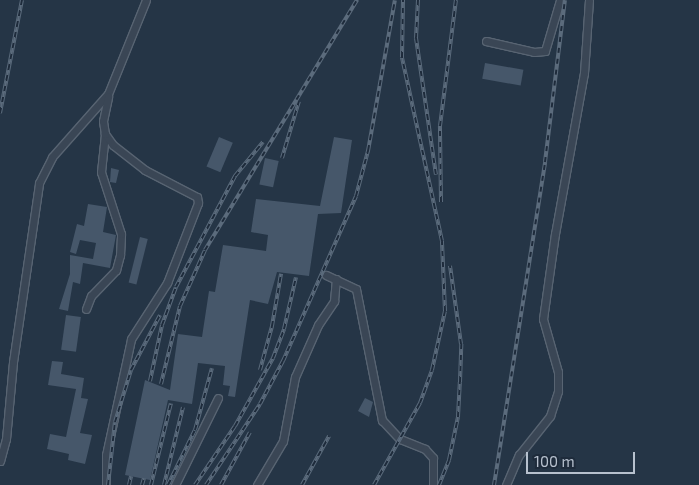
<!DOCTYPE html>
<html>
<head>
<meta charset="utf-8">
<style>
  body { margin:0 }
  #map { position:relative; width:699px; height:485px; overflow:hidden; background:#253546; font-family:"Exo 2",sans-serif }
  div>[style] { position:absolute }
  .building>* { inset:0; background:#46576a; transform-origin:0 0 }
  .roads { filter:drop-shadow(1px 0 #586472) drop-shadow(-1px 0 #586472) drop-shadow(0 1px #586472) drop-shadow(0 -1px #586472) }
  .minor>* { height:7px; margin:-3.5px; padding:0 3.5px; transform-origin:3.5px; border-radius:3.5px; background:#3a4655 }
  .rail>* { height:4px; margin-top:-2px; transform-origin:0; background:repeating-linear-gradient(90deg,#1e2b3b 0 5.5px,#5b6b7c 0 11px); box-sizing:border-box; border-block:1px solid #5b6b7c }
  span { translate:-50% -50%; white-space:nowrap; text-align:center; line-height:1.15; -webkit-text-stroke:4px #1e2b3b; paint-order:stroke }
  .scale { position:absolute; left:526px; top:452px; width:109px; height:22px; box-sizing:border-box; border:2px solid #b7c1ce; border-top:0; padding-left:6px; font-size:15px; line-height:18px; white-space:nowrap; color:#b7c1ce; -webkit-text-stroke:4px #1e2b3b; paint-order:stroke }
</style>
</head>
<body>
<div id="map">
  <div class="building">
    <i style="left:485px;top:63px;width:39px;height:16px;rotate:10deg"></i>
    <i style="left:219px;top:137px;width:15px;height:32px;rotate:23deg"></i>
    <i style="clip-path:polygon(334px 137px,352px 140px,341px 213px,318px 214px,309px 276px,277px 272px,268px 304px,250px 300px,235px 397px,228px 396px,230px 386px,223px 385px,225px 366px,198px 363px,192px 404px,168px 400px,150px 480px,125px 475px,145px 380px,170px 390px,178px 334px,202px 337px,209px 291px,215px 292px,223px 245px,266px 251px,268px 235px,251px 232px,256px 199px,320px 206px)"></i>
    <i style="left:265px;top:158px;width:14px;height:27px;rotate:12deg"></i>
    <i style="clip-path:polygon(111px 168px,119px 170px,116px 183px,110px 182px)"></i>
    <i style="clip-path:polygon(88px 204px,107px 207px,103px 232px,116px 235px,110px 268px,83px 263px,80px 284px,73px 282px,68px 311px,59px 309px,70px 274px,70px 255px,93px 259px,96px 243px,80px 240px,76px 254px,70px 252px,77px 224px,84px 226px)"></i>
    <i style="left:140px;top:237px;width:8px;height:47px;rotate:14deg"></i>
    <i style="left:66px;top:315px;width:15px;height:35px;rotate:8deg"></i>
    <i style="clip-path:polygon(52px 361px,63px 362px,61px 374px,84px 378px,81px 398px,88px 399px,80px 433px,92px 435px,85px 464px,68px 460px,69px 454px,47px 449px,50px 434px,66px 437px,76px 389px,48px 385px)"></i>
    <i style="clip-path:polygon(365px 398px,373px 402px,369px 417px,358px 411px)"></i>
  </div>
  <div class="roads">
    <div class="minor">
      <i style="left:486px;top:41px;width:49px;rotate:12.9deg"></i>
      <i style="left:534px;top:52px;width:11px;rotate:-5deg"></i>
      <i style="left:545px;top:51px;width:53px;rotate:-73.6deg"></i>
      <i style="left:326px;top:275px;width:33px;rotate:25deg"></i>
      <i style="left:356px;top:289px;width:134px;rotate:78.8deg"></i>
      <i style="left:382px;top:420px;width:26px;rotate:47deg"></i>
      <i style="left:400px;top:439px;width:27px;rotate:22deg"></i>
      <i style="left:425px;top:449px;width:12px;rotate:48deg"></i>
      <i style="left:433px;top:458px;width:27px;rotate:90deg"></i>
      <i style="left:86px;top:309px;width:14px;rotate:-69deg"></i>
      <i style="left:91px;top:296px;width:36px;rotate:-46deg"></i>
      <i style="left:116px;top:270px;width:16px;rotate:-75deg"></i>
      <i style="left:120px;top:255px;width:21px;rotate:-87deg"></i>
      <i style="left:121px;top:234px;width:65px;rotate:-107.9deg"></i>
      <i style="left:101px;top:172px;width:38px;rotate:-84deg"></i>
      <i style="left:0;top:461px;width:23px;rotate:-75deg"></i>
      <i style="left:6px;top:439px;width:77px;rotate:-84.8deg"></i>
      <i style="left:13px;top:362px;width:181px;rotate:-81.7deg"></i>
      <i style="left:39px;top:183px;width:29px;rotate:-63deg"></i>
      <i style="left:52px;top:157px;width:84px;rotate:-48.4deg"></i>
      <i style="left:108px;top:94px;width:101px;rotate:-68deg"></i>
      <i style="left:106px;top:485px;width:30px;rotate:-90deg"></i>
      <i style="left:106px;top:455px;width:119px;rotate:-77.8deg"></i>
      <i style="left:131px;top:339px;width:67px;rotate:-57.3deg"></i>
      <i style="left:167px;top:283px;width:86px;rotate:-68.8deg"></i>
      <i style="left:198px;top:203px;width:6px;rotate:-99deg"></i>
      <i style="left:197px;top:197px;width:59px;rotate:-152.6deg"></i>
      <i style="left:145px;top:170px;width:41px;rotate:-142deg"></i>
      <i style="left:113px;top:145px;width:14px;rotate:-126deg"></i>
      <i style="left:105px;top:134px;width:13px;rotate:-99deg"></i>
      <i style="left:103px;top:121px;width:25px;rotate:-78deg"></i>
      <i style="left:175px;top:485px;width:97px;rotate:-63.7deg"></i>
      <i style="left:257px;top:485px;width:51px;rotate:-59.4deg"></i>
      <i style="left:283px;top:441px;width:65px;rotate:-79.4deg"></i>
      <i style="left:295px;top:377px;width:57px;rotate:-66.1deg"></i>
      <i style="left:318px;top:325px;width:29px;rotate:-56deg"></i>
      <i style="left:334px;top:301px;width:22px;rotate:-85deg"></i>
      <i style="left:506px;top:485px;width:33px;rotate:-67deg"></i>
      <i style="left:519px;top:455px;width:50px;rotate:-51.5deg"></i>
      <i style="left:550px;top:416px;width:26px;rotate:-72deg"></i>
      <i style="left:558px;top:391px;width:19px;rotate:-90deg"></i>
      <i style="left:558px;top:372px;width:55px;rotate:-105.8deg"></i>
      <i style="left:543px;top:319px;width:86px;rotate:-82deg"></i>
      <i style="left:555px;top:234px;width:164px;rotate:-79.8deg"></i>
      <i style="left:584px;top:73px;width:73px;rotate:-86.1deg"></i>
    </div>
  </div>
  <div class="rail">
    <i style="left:418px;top:0;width:38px;rotate:93deg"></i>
    <i style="left:416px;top:38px;width:138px;rotate:81.7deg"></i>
    <i style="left:0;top:113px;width:115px;rotate:-79deg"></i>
    <i style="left:282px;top:158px;width:59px;rotate:-73.4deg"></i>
    <i style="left:441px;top:202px;width:76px;rotate:-90.8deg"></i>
    <i style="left:440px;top:126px;width:127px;rotate:-82.8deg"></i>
    <i style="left:260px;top:370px;width:46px;rotate:-74.7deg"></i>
    <i style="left:272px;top:326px;width:53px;rotate:-80.2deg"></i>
    <i style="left:150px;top:381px;width:57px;rotate:-77.9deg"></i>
    <i style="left:162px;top:325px;width:40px;rotate:-69.8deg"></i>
    <i style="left:176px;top:287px;width:126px;rotate:-62deg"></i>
    <i style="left:235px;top:176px;width:44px;rotate:-50.5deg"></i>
    <i style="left:161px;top:384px;width:80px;rotate:-76.3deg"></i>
    <i style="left:180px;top:306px;width:61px;rotate:-65.9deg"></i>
    <i style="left:205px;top:250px;width:293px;rotate:-58.7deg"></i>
    <i style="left:108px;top:485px;width:63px;rotate:-83.7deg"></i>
    <i style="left:115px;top:422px;width:54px;rotate:-72.9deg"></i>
    <i style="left:131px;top:370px;width:62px;rotate:-62.2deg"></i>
    <i style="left:129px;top:485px;width:9px;rotate:-77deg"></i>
    <i style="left:142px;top:485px;width:7px;rotate:-74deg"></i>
    <i style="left:151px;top:485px;width:84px;rotate:-76.3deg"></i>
    <i style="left:164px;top:485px;width:80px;rotate:-76.3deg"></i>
    <i style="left:168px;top:485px;width:61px;rotate:-63.9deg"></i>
    <i style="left:195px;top:430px;width:64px;rotate:-74.7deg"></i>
    <i style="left:195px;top:485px;width:71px;rotate:-55.9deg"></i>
    <i style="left:235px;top:426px;width:78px;rotate:-60.8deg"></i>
    <i style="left:273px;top:358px;width:31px;rotate:-69deg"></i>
    <i style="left:284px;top:329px;width:53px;rotate:-77deg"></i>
    <i style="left:206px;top:485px;width:97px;rotate:-56.3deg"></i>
    <i style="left:260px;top:404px;width:49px;rotate:-61.9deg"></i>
    <i style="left:283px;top:361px;width:180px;rotate:-66.1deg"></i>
    <i style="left:356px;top:196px;width:47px;rotate:-75.1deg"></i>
    <i style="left:368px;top:151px;width:153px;rotate:-79.9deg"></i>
    <i style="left:221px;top:485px;width:60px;rotate:-61.3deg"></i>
    <i style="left:302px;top:485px;width:56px;rotate:-61.1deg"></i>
    <i style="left:374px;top:485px;width:94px;rotate:-60.7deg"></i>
    <i style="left:420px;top:403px;width:35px;rotate:-70deg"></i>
    <i style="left:432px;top:370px;width:60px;rotate:-77.6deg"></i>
    <i style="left:445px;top:311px;width:70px;rotate:-92.5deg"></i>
    <i style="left:442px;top:241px;width:188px;rotate:-102.3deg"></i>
    <i style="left:402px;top:57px;width:57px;rotate:-89deg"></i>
    <i style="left:439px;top:485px;width:27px;rotate:-68deg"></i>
    <i style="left:449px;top:460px;width:44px;rotate:-78.2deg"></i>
    <i style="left:458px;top:417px;width:35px;rotate:-87deg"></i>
    <i style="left:460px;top:382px;width:38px;rotate:-88deg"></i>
    <i style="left:461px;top:344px;width:79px;rotate:-98deg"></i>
    <i style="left:494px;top:485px;width:327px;rotate:-81deg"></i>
    <i style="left:545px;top:162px;width:163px;rotate:-83deg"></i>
  </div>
  <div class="scale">100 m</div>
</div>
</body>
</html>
